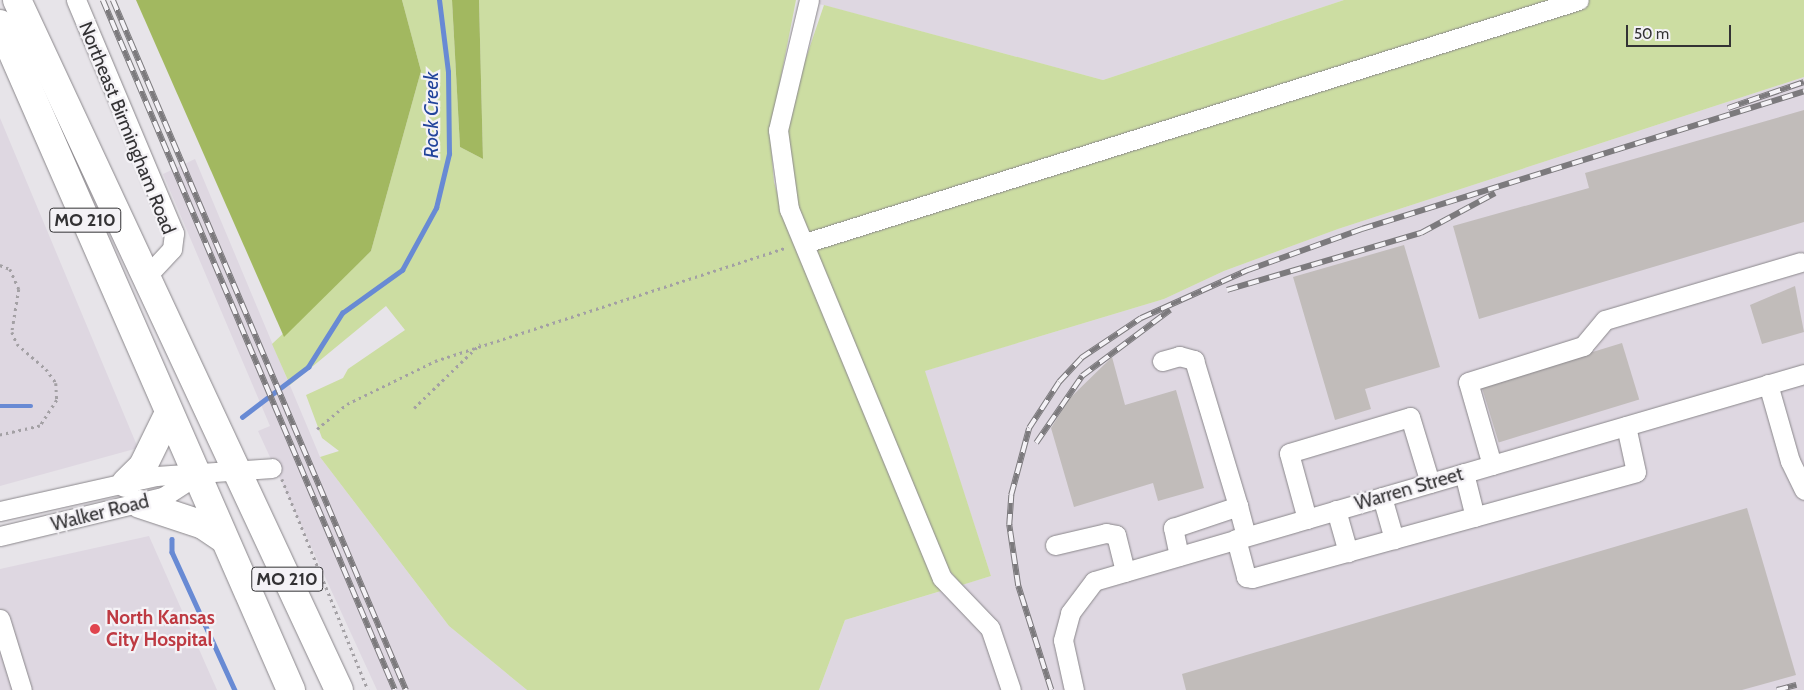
<!DOCTYPE html>
<html>
<head>
<meta charset="utf-8">
<style>
	body { margin:0 }
	#map { position:relative; width:1804px; height:690px; overflow:hidden; background:#e7e4e9; font-family:Cabin,sans-serif }
	div>[style] { position:absolute }
	.built>* { inset:0; background:#ded7e1 }
	.green>* { inset:0; background:#ccdda2 }
	.forest>* { inset:0; background:#a2b860 }
	.stream>* { height:4.5px; margin:-2.25px; padding:0 2.25px; transform-origin:2.25px; border-radius:2.25px; background:#688ad4 }
	.building>* { inset:0; background:#c1bcba; transform-origin:0 0 }
	.path>* { height:2.5px; margin-top:-1.25px; transform-origin:0; background:repeating-linear-gradient(90deg,#a3a0a4 0 2.5px,transparent 0 6.5px) }
	.roads { filter:drop-shadow(0 0 1px #8a878b) drop-shadow(0 0 1px #8a878b) }
	.minor>* { height:19px; margin:-9.5px; padding:0 9.5px; transform-origin:9.5px; border-radius:9.5px; background:#fff }
	.highway>* { height:28px; margin:-14px; padding:0 14px; transform-origin:14px; border-radius:14px; background:#fff }
	.rail>* { height:5.5px; margin-top:-2.75px; transform-origin:0; background:repeating-linear-gradient(90deg,#f4f2f6 0 11px,#7c7a7d 0 22px); box-sizing:border-box; border-block:1px solid #7c7a7d }
	.dots>* { width:14px; height:14px; translate:-50% -50%; box-sizing:border-box; border:2px solid #f4f2f6; border-radius:50% }
	span { translate:-50% -50%; white-space:nowrap; text-align:center; line-height:1.15; -webkit-text-stroke:4.5px #f4f2f6; paint-order:stroke }
	.shield-label span { padding:1px 4px; background:#f4f2f6; border:1px solid; border-radius:4px; -webkit-text-stroke-width:0 }
	.shield-label { font-size:18px; color:#333234; font-weight:700 }
	.street-label { font-size:19px; color:#333234 }
	.health-label { font-size:19px; color:#be3a42; font-weight:700 }
	.left { translate:0 -50%; text-align:left }
	.water-label { font-size:20px; color:#22449b; font-style:italic }
	.scale { position:absolute; left:1626px; top:25px; width:105px; height:22px; box-sizing:border-box; border:2px solid #333234; border-top:0; padding-left:6px; font-size:15px; line-height:18px; white-space:nowrap; color:#333234; -webkit-text-stroke:4px #f4f2f6; paint-order:stroke }
</style>
</head>
<body>
<div id="map">
	<div class="built">
		<div style="clip-path:polygon(804px 0,1344px 0,1103px 80px)"></div>
		<div style="clip-path:polygon(1804px 77px,1804px 690px,819px 690px,845px 620px,991px 576px,924px 371px,1164px 299px,1224px 271px,1338px 229px)"></div>
		<div style="clip-path:polygon(0 118px,138px 448px,0 486px)"></div>
		<div style="clip-path:polygon(195px 159px,320px 457px,449px 626px,527px 690px,377px 690px,258px 431px,270px 426px,163px 174px)"></div>
		<div style="clip-path:polygon(149px 536px,217px 690px,0 690px,0 569px)"></div>
	</div>
	<div class="green">
		<div style="clip-path:polygon(402px 0,452px 0,460px 147px,483px 159px,479px 0,796px 0,770px 133px,774px 182px,788px 230px,941px 591px,845px 620px,819px 690px,527px 690px,449px 626px,320px 457px,339px 451px,322px 438px,306px 395px,343px 378px,348px 369px,405px 330px,386px 306px,290px 385px,272px 344px,371px 251px,421px 71px)"></div>
		<div style="clip-path:polygon(1344px 0,1804px 0,1804px 77px,1338px 229px,1224px 271px,1164px 299px,925px 371px,991px 576px,962px 585px,948px 569px,798px 208px,785px 145px,791px 102px,824px 5px,1103px 80px)"></div>
	</div>
	<div class="forest">
		<div style="clip-path:polygon(136px 0,402px 0,421px 71px,371px 251px,284px 337px)"></div>
		<div style="clip-path:polygon(452px 0,479px 0,483px 159px,460px 147px)"></div>
	</div>
	<div class="stream">
		<div style="left:0;top:406px;width:31px"></div>
		<div style="left:242px;top:417px;width:83px;rotate:-37.1deg"></div>
		<div style="left:308px;top:367px;width:64px;rotate:-57.8deg"></div>
		<div style="left:342px;top:313px;width:74px;rotate:-35.6deg"></div>
		<div style="left:402px;top:270px;width:71px;rotate:-61.3deg"></div>
		<div style="left:436px;top:208px;width:56px;rotate:-76.5deg"></div>
		<div style="left:449px;top:154px;width:82px;rotate:-90.7deg"></div>
		<div style="left:448px;top:72px;width:73px;rotate:-97.1deg"></div>
		<div style="left:172px;top:539px;width:13px;rotate:90deg"></div>
		<div style="left:172px;top:552px;width:152px;rotate:65.5deg"></div>
	</div>
	<div class="building">
		<div style="clip-path:polygon(1804px 110px,1804px 222px,1479px 319px,1453px 226px,1589px 188px,1585px 173px)"></div>
		<div style="clip-path:polygon(1404px 245px,1440px 367px,1365px 389px,1371px 409px,1335px 420px,1293px 277px)"></div>
		<div style="clip-path:polygon(1795px 286px,1804px 332px,1762px 344px,1750px 305px)"></div>
		<div style="left:1622px;top:343px;width:59px;height:147px;rotate:73deg"></div>
		<div style="clip-path:polygon(1112px 357px,1125px 405px,1176px 390px,1204px 488px,1158px 501px,1153px 483px,1074px 507px,1051px 428px,1069px 399px)"></div>
		<div style="clip-path:polygon(1747px 508px,1796px 675px,1742px 690px,1186px 690px,1182px 674px)"></div>
	</div>
	<div class="path">
		<div style="left:0;top:265px;width:11px;rotate:22deg"></div>
		<div style="left:10px;top:269px;width:22px;rotate:66deg"></div>
		<div style="left:19px;top:289px;width:44px;rotate:99.2deg"></div>
		<div style="left:12px;top:332px;width:13px;rotate:67deg"></div>
		<div style="left:17px;top:344px;width:38px;rotate:41deg"></div>
		<div style="left:46px;top:369px;width:17px;rotate:54deg"></div>
		<div style="left:56px;top:383px;width:17px;rotate:87deg"></div>
		<div style="left:57px;top:400px;width:31px;rotate:123deg"></div>
		<div style="left:40px;top:426px;width:41px;rotate:167.3deg"></div>
		<div style="left:414px;top:408px;width:92px;rotate:-44.1deg"></div>
		<div style="left:317px;top:429px;width:39px;rotate:-40deg"></div>
		<div style="left:347px;top:404px;width:98px;rotate:-26deg"></div>
		<div style="left:435px;top:361px;width:370px;rotate:-17.9deg"></div>
		<div style="left:282px;top:479px;width:228px;rotate:67.8deg"></div>
	</div>
	<div class="roads">
		<div class="minor">
			<div style="left:76px;top:0;width:253px;rotate:67.2deg"></div>
			<div style="left:174px;top:233px;width:16px;rotate:97deg"></div>
			<div style="left:172px;top:249px;width:37px;rotate:133deg"></div>
			<div style="left:809px;top:0;width:134px;rotate:103.4deg"></div>
			<div style="left:778px;top:130px;width:80px;rotate:82.1deg"></div>
			<div style="left:789px;top:209px;width:399px;rotate:67.5deg"></div>
			<div style="left:942px;top:578px;width:69px;rotate:46.2deg"></div>
			<div style="left:990px;top:628px;width:65px;rotate:71.3deg"></div>
			<div style="left:805px;top:243px;width:811px;rotate:-17.43deg"></div>
			<div style="left:1162px;top:361px;width:18px;rotate:-16deg"></div>
			<div style="left:1179px;top:356px;width:16px;rotate:15deg"></div>
			<div style="left:1194px;top:360px;width:152px;rotate:73.2deg"></div>
			<div style="left:1768px;top:384px;width:80px;rotate:74.1deg"></div>
			<div style="left:1790px;top:461px;width:32px;rotate:64deg"></div>
			<div style="left:1492px;top:465px;width:86px;rotate:-106.1deg"></div>
			<div style="left:1468px;top:382px;width:121px;rotate:-17.4deg"></div>
			<div style="left:1583px;top:346px;width:34px;rotate:-50deg"></div>
			<div style="left:1605px;top:320px;width:204px;rotate:-16.5deg"></div>
			<div style="left:1464px;top:473px;width:45px;rotate:76deg"></div>
			<div style="left:1382px;top:497px;width:44px;rotate:74.1deg"></div>
			<div style="left:1336px;top:510px;width:44px;rotate:74.1deg"></div>
			<div style="left:0;top:511px;width:160px;rotate:-12.6deg"></div>
			<div style="left:156px;top:476px;width:116px;rotate:-3.9deg"></div>
			<div style="left:1307px;top:519px;width:68px;rotate:-105.3deg"></div>
			<div style="left:1289px;top:453px;width:126px;rotate:-16.6deg"></div>
			<div style="left:1410px;top:417px;width:69px;rotate:73.1deg"></div>
			<div style="left:0;top:536px;width:168px;rotate:-13.5deg"></div>
			<div style="left:163px;top:497px;width:38px;rotate:-33deg"></div>
			<div style="left:1236px;top:539px;width:39px;rotate:75deg"></div>
			<div style="left:1246px;top:577px;width:6px;rotate:9deg"></div>
			<div style="left:1252px;top:578px;width:398px;rotate:-15.4deg"></div>
			<div style="left:1636px;top:472px;width:47px;rotate:-102.3deg"></div>
			<div style="left:1055px;top:545px;width:52px;rotate:-13.2deg"></div>
			<div style="left:1106px;top:533px;width:10px;rotate:11deg"></div>
			<div style="left:1116px;top:535px;width:38px;rotate:76deg"></div>
			<div style="left:1179px;top:556px;width:29px;rotate:-102deg"></div>
			<div style="left:1173px;top:528px;width:69px;rotate:-18.7deg"></div>
			<div style="left:1238px;top:506px;width:31px;rotate:75deg"></div>
			<div style="left:0;top:619px;width:74px;rotate:72.8deg"></div>
			<div style="left:1074px;top:690px;width:51px;rotate:-102.4deg"></div>
			<div style="left:1063px;top:640px;width:28px;rotate:-75deg"></div>
			<div style="left:1070px;top:613px;width:40px;rotate:-53deg"></div>
			<div style="left:1094px;top:581px;width:740px;rotate:-16.25deg"></div>
		</div>
		<div class="highway">
			<div style="left:17px;top:0;width:761px;rotate:64.98deg"></div>
			<div style="left:0;top:24px;width:727px;rotate:66.4deg"></div>
			<div style="left:126px;top:483px;width:24px;rotate:-45deg"></div>
			<div style="left:143px;top:466px;width:59px;rotate:-63.9deg"></div>
			<div style="left:140px;top:504px;width:66px;rotate:18.4deg"></div>
			<div style="left:203px;top:525px;width:25px;rotate:34deg"></div>
		</div>
	</div>
	<div class="rail">
		<div style="left:103px;top:0;width:749px;rotate:67.06deg"></div>
		<div style="left:113px;top:0;width:750px;rotate:66.99deg"></div>
		<div style="left:1728px;top:108px;width:80px;rotate:-18.9deg"></div>
		<div style="left:1227px;top:290px;width:202px;rotate:-16.4deg"></div>
		<div style="left:1421px;top:233px;width:84px;rotate:-28.4deg"></div>
		<div style="left:1036px;top:443px;width:81px;rotate:-55.5deg"></div>
		<div style="left:1082px;top:376px;width:110px;rotate:-36.9deg"></div>
		<div style="left:1051px;top:690px;width:109px;rotate:-107.6deg"></div>
		<div style="left:1018px;top:586px;width:62px;rotate:-98.4deg"></div>
		<div style="left:1009px;top:525px;width:30px;rotate:-86deg"></div>
		<div style="left:1011px;top:495px;width:69px;rotate:-75deg"></div>
		<div style="left:1029px;top:428px;width:55px;rotate:-56.9deg"></div>
		<div style="left:1059px;top:382px;width:33px;rotate:-47deg"></div>
		<div style="left:1081px;top:358px;width:72px;rotate:-33.7deg"></div>
		<div style="left:1141px;top:318px;width:117px;rotate:-24.2deg"></div>
		<div style="left:1248px;top:270px;width:121px;rotate:-19.8deg"></div>
		<div style="left:1362px;top:229px;width:463px;rotate:-17.3deg"></div>
		<div style="left:1777px;top:690px;width:20px;rotate:-15deg"></div>
	</div>
	<div class="dots">
		<div style="left:95px;top:629px;background:#e0444e"></div>
	</div>
	<div class="shield-label">
		<span style="left:85px;top:220px">MO 210</span>
		<span style="left:287px;top:579px">MO 210</span>
	</div>
	<div class="street-label">
		<span style="left:127px;top:128px;rotate:68deg">Northeast Birmingham Road</span>
		<span style="left:1409px;top:489px;rotate:-16deg">Warren Street</span>
		<span style="left:100px;top:513px;rotate:-14deg">Walker Road</span>
	</div>
	<div class="health-label">
		<span class="left" style="left:106px;top:629px">North Kansas<br>City Hospital</span>
	</div>
	<div class="water-label">
		<span style="left:431px;top:115px;rotate:-90deg">Rock Creek</span>
	</div>
	<div class="scale">50 m</div>
</div>
</body>
</html>
